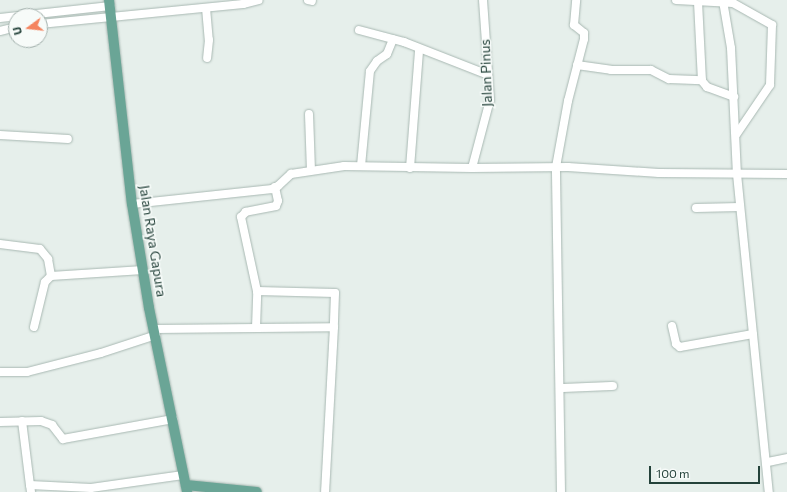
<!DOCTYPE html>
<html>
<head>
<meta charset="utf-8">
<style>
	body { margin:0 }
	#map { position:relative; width:787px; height:492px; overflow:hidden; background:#e6efeb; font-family:Commissioner,sans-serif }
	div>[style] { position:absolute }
	.roads { filter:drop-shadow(0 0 1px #a8b8b2) drop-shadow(0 0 1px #a8b8b2) }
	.minor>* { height:8px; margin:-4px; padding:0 4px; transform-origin:4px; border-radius:4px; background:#fff }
	.major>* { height:10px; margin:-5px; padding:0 5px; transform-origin:5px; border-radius:5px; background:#6aa596 }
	span { translate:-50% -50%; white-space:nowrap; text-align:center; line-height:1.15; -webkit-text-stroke:3px #f7fbf9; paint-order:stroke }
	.street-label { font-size:14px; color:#24423a }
	.north { position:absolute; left:8px; top:8px; width:40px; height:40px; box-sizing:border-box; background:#f7fbf9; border:1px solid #a3b1ad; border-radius:50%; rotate:255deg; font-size:11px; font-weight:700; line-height:16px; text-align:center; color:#24423a }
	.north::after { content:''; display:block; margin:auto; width:14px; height:18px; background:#f4845f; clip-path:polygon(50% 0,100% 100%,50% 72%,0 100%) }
	.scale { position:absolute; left:649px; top:466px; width:111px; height:18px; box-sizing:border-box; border:2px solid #24423a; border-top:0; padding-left:5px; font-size:12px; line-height:14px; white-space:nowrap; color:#24423a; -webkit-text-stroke:3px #f7fbf9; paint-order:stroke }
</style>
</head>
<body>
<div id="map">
	<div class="roads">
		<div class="minor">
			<div style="left:308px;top:0;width:4px;rotate:14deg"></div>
			<div style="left:676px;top:0;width:57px;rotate:3deg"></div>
			<div style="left:733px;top:3px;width:45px;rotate:29.4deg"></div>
			<div style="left:772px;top:25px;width:60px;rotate:91.9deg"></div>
			<div style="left:770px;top:85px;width:60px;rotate:124.2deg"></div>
			<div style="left:723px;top:1px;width:48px;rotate:80.3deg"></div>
			<div style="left:731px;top:48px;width:126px;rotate:87.3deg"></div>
			<div style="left:737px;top:174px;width:320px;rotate:84.3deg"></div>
			<div style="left:698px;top:2px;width:79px;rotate:87.1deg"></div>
			<div style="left:702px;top:81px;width:8px;rotate:50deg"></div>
			<div style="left:707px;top:87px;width:29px;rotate:20deg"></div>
			<div style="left:206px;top:8px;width:32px;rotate:85deg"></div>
			<div style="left:209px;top:40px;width:18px;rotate:96deg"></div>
			<div style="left:0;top:18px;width:111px;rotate:-6.2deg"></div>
			<div style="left:40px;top:24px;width:204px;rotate:-5.6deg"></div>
			<div style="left:243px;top:4px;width:16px;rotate:-14deg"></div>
			<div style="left:359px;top:30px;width:47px;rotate:14.9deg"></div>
			<div style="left:404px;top:42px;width:90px;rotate:21.4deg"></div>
			<div style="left:0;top:31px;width:16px;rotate:-14deg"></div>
			<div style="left:577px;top:65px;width:34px;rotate:8deg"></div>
			<div style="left:611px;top:70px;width:40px"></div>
			<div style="left:651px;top:70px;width:20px;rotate:27deg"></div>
			<div style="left:669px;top:79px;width:33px;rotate:2deg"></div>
			<div style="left:309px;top:114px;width:56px;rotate:88deg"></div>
			<div style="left:0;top:135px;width:68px;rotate:3.4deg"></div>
			<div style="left:361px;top:166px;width:95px;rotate:-84.6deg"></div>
			<div style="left:370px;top:71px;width:12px;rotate:-55deg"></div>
			<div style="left:377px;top:61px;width:12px;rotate:-35deg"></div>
			<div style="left:387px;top:54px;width:16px;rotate:-68deg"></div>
			<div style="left:410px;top:168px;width:118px;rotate:-85.6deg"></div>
			<div style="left:472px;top:168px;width:70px;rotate:-75.2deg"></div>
			<div style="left:490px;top:100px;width:100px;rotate:-94deg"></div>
			<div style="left:275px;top:187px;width:14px;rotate:78deg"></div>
			<div style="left:278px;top:201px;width:5px;rotate:112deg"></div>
			<div style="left:276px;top:206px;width:31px;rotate:169deg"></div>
			<div style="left:246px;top:212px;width:7px;rotate:135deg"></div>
			<div style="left:241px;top:217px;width:76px;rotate:77.8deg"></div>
			<div style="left:257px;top:291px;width:78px;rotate:1.5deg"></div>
			<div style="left:335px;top:293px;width:34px;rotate:92deg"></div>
			<div style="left:132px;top:204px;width:141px;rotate:-6.1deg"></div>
			<div style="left:272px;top:189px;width:7px;rotate:-27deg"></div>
			<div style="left:278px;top:186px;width:18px;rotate:-43deg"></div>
			<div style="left:291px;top:174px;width:54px;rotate:-8.6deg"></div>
			<div style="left:344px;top:166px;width:128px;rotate:0.9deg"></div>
			<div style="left:472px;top:168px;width:96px;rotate:-0.6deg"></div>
			<div style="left:568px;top:167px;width:91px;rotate:3.8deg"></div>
			<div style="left:659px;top:173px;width:128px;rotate:0.4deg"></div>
			<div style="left:696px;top:208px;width:44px;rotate:-1.3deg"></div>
			<div style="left:0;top:244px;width:40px;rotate:7.1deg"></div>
			<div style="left:40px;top:249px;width:13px;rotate:51deg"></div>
			<div style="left:48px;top:259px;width:17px;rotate:80deg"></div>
			<div style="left:672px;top:326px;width:18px;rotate:77deg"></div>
			<div style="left:676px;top:344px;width:5px;rotate:37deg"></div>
			<div style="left:680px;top:347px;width:74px;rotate:-10.1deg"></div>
			<div style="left:34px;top:327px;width:46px;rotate:-76.3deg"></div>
			<div style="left:45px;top:282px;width:8px;rotate:-45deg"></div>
			<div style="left:51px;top:276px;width:92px;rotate:-3.7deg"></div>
			<div style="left:256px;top:328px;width:37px;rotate:-88deg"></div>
			<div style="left:155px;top:329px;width:179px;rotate:-0.6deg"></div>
			<div style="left:334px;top:327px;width:165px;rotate:93.1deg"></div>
			<div style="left:0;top:372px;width:27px"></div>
			<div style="left:27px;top:372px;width:76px;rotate:-14.4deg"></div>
			<div style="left:101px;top:353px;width:58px;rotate:-18.1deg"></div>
			<div style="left:561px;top:388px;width:52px;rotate:-2.2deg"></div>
			<div style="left:22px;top:421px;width:64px;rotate:82.9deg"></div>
			<div style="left:0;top:422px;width:41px;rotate:-1.4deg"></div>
			<div style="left:41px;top:421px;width:12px;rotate:20deg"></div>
			<div style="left:52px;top:425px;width:18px;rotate:52deg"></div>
			<div style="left:63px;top:439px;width:112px;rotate:-10.3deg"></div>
			<div style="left:768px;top:462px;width:19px;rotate:-12deg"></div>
			<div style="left:31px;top:492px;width:7px;rotate:-98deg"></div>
			<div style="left:30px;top:485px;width:61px;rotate:2.8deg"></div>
			<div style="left:91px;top:488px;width:93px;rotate:-8deg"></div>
			<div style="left:561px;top:492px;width:325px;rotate:-90.9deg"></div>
			<div style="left:556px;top:167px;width:67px;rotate:-79.7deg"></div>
			<div style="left:568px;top:101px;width:64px;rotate:-75.5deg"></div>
			<div style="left:584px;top:39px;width:6px;rotate:-90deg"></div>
			<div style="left:584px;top:33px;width:13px;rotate:-141deg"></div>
			<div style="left:574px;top:25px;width:25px;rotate:-85deg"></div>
		</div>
		<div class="major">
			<div style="left:109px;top:0;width:205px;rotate:83.6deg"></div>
			<div style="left:132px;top:204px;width:105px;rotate:80.7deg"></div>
			<div style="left:149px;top:308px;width:188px;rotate:78.3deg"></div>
			<div style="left:186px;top:485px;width:71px;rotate:5.6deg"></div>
		</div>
	</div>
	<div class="street-label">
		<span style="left:486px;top:73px;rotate:-92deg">Jalan Pinus</span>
		<span style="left:153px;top:241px;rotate:81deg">Jalan Raya Gapura</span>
	</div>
	<div class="north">U</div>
	<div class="scale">100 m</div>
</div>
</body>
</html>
